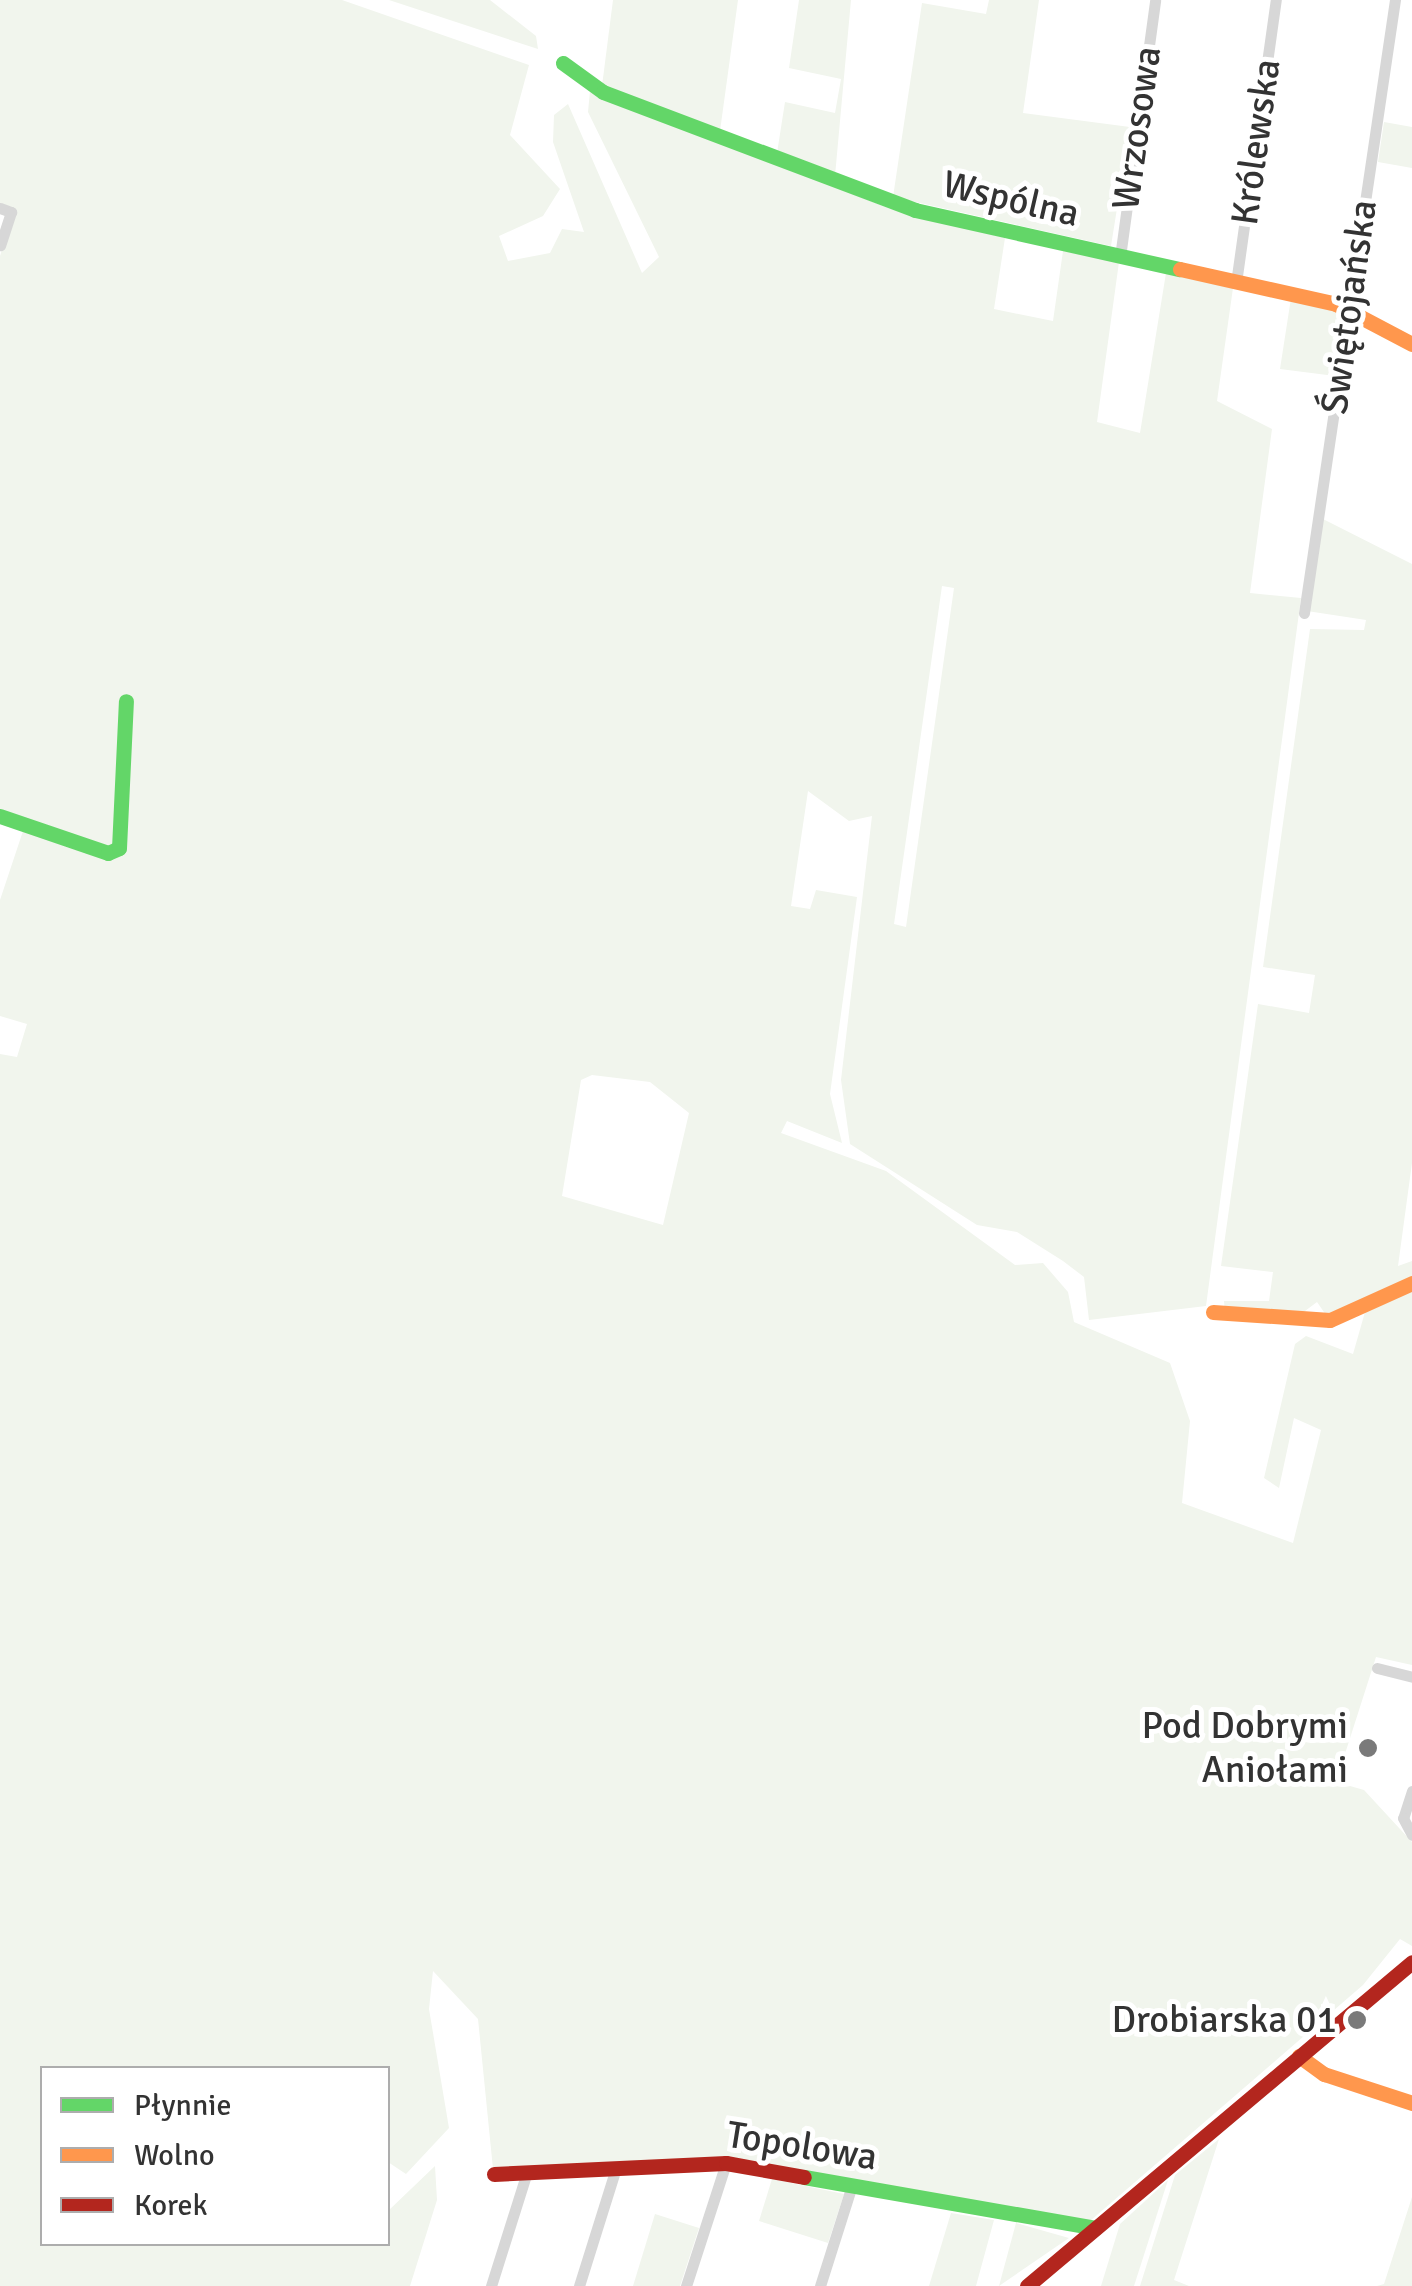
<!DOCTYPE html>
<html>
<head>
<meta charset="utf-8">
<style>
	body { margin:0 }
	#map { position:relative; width:1412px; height:2286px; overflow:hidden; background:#fff; font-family:Signika,sans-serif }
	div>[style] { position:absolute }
	.green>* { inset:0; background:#f1f5ed }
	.street>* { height:11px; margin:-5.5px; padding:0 5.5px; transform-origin:5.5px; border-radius:5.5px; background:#d7d7d7 }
	.fast>* { height:15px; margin:-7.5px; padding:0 7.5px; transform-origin:7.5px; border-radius:7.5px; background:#63d668 }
	.slow>* { height:15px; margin:-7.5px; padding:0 7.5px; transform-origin:7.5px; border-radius:7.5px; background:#ff974d }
	.jam>* { height:15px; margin:-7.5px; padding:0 7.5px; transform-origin:7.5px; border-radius:7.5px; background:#b3261e }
	.dots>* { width:28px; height:28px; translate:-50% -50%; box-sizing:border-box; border:5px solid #fff; border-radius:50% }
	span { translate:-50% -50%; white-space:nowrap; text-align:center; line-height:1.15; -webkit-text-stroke:10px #fff; paint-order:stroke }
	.street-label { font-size:38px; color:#333 }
	.poi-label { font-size:38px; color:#333 }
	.right { translate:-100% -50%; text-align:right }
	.legend { position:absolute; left:40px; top:2066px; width:350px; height:180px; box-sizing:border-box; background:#fff; border:2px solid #adadad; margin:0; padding:12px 18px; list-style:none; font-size:30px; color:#333 }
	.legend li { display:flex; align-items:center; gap:20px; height:50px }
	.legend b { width:50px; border:2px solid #adadad }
</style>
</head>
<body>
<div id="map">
	<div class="green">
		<div style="clip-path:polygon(evenodd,0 0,342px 0,529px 65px,510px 135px,560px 189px,543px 216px,499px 236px,508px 261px,550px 253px,562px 229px,584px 232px,553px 142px,554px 115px,568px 104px,642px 273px,659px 257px,588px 112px,590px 91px,888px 208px,1005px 238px,994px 309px,1053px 321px,1063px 251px,1119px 262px,1097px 422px,1140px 433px,1166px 273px,1233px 288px,1217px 401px,1272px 429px,1250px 593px,1301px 598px,1206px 1306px,1089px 1320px,1084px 1277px,1063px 1261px,1017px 1232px,977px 1225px,850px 1144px,841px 1080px,872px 816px,849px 821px,808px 791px,791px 906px,810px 909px,816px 890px,857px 897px,830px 1094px,842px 1143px,787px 1121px,781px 1133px,886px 1171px,1015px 1265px,1043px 1263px,1068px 1292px,1074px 1322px,1170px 1363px,1190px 1421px,1182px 1503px,1293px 1543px,1321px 1430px,1294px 1418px,1279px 1488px,1264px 1478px,1295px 1344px,1306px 1336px,1353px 1354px,1365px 1312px,1412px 1289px,1412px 1665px,1376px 1657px,1336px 1782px,1364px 1790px,1412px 1842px,1412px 1946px,1400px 1939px,1363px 1985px,1090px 2221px,731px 2159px,493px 2169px,478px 2019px,433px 1971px,429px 2009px,449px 2128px,406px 2174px,388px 2162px,388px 2068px,42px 2068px,42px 2244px,388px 2244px,388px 2211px,435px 2166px,437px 2200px,410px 2286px,0 2286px,0 1054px,17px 1057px,27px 1024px,0 1016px,0 900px,27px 819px,0 810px,0 256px,14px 212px,0 206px,0 0,942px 586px,954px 588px,906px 927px,894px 924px,942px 586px,0 0,592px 1075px,650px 1082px,689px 1113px,663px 1225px,562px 1196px,581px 1080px,592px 1075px)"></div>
		<div style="clip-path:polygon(389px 0,490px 0,536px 36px,538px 49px)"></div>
		<div style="clip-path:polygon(613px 0,738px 0,720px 131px,602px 86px)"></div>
		<div style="clip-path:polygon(799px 0,851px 0,835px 176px,777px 153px,785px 102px,835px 113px,841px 79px,789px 68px)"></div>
		<div style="clip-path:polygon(989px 0,1039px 0,1023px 113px,1130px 127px,1111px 246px,893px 197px,922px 3px,986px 14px)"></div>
		<div style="clip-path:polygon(1384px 122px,1412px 127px,1412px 168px,1378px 162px)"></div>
		<div style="clip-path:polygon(1291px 298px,1334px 308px,1343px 320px,1335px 376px,1280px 369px)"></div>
		<div style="clip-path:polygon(1321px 518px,1412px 564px,1412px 1163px,1398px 1266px,1412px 1261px,1412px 1278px,1326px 1315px,1317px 1302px,1297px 1317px,1225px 1312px,1224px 1301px,1269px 1301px,1273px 1272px,1221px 1266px,1258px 1004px,1309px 1013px,1315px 975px,1263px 967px,1310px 629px,1364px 630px,1366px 620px,1307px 611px)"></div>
		<div style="clip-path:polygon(1219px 2139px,1174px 2280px,1189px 2286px,1140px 2286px,1175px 2175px)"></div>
		<div style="clip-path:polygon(772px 2179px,844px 2194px,828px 2243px,759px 2221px)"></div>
		<div style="clip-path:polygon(1168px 2180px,1134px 2286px,1101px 2286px,1120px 2224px)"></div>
		<div style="clip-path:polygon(1412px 2197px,1412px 2286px,1377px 2286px,1384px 2284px)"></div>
		<div style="clip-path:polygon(951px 2213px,994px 2220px,976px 2286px,929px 2286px)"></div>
		<div style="clip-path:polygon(655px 2214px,699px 2228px,680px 2286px,633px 2286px)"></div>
		<div style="clip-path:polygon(1016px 2223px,1069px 2238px,999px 2286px)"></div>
	</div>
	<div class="street">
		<div style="left:0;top:208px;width:12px;rotate:20deg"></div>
		<div style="left:11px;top:212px;width:35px;rotate:108deg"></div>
		<div style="left:1120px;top:257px;width:259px;rotate:-82.2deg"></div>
		<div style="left:1236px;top:283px;width:286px;rotate:-82deg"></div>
		<div style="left:1304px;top:613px;width:620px;rotate:-81.56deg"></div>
		<div style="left:1377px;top:1668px;width:36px;rotate:14deg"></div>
		<div style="left:1412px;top:1791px;width:28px;rotate:108deg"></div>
		<div style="left:1403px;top:1818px;width:19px;rotate:62deg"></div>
		<div style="left:491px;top:2286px;width:120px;rotate:-72.5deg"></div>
		<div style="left:579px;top:2286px;width:124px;rotate:-72.6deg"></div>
		<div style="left:686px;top:2286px;width:129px;rotate:-72deg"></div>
		<div style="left:820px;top:2286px;width:106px;rotate:-72.4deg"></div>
	</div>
	<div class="fast">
		<div style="left:563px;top:63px;width:49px;rotate:35.9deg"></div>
		<div style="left:603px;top:92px;width:334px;rotate:20.7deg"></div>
		<div style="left:915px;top:210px;width:271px;rotate:12.6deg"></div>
		<div style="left:0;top:816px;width:114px;rotate:18.9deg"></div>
		<div style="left:108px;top:853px;width:12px;rotate:-24deg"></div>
		<div style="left:119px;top:848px;width:147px;rotate:-87.3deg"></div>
		<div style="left:804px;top:2177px;width:296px;rotate:9.9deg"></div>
	</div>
	<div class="slow">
		<div style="left:1180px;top:269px;width:160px;rotate:12.6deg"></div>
		<div style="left:1336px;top:304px;width:86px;rotate:27.8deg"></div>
		<div style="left:1213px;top:1312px;width:117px;rotate:3.9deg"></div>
		<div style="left:1330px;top:1320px;width:90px;rotate:-24.3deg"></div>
		<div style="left:1299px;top:2056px;width:31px;rotate:36deg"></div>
		<div style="left:1324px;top:2074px;width:93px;rotate:18.2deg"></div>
	</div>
	<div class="jam">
		<div style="left:494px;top:2174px;width:232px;rotate:-2.7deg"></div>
		<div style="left:726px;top:2163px;width:79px;rotate:10.2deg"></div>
		<div style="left:1027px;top:2286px;width:503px;rotate:-40.08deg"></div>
	</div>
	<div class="dots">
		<div style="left:1368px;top:1748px;background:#7a7a7a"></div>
		<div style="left:1357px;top:2020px;background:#7a7a7a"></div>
	</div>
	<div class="street-label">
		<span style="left:1137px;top:128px;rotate:-82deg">Wrzosowa</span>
		<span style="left:1256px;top:142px;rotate:-82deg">Królewska</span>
		<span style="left:1011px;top:199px;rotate:13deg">Wspólna</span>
		<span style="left:1349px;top:307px;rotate:-82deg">Świętojańska</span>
		<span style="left:802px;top:2146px;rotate:9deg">Topolowa</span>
	</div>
	<div class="poi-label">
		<span class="right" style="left:1348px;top:1748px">Pod Dobrymi<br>Aniołami</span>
		<span class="right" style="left:1337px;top:2020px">Drobiarska 01</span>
	</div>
	<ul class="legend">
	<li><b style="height:12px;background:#63d668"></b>Płynnie</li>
	<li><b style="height:12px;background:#ff974d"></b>Wolno</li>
	<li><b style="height:12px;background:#b3261e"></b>Korek</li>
	</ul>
</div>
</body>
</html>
